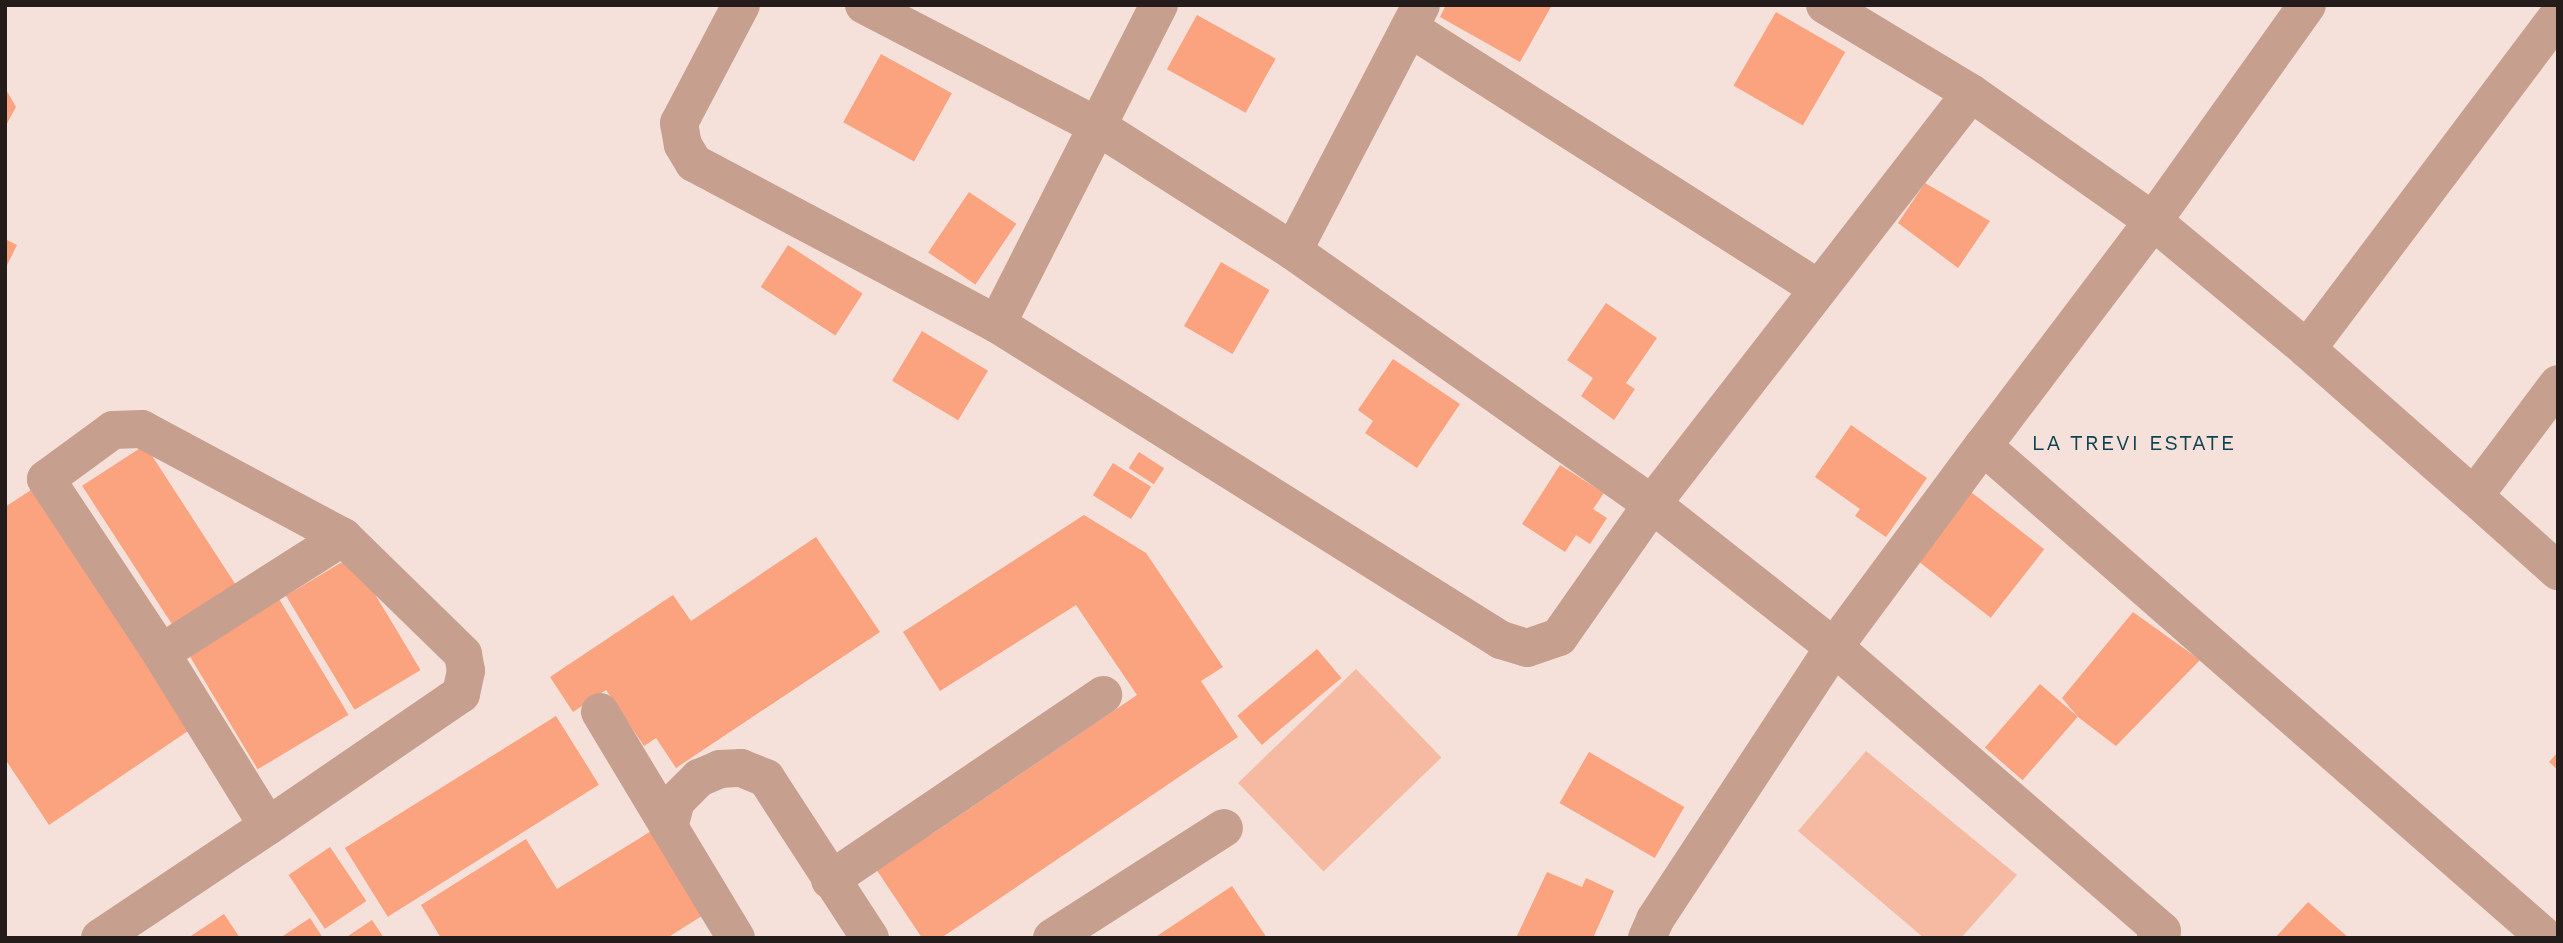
<!DOCTYPE html>
<html>
<head>
<meta charset="utf-8">
<style>
	body { margin:0 }
	#map { position:relative; width:2563px; height:943px; overflow:hidden; background:#f5e1da; font-family:"Work Sans",sans-serif }
	div>[style] { position:absolute }
	.green>* { inset:0; background:#f6baa2; transform-origin:0 0 }
	.building>* { inset:0; background:#fba27e; transform-origin:0 0 }
	.minor>* { height:38px; margin:-19px; padding:0 19px; transform-origin:19px; border-radius:19px; background:#c69f8f }
	span { translate:-50% -50%; white-space:nowrap; text-align:center; line-height:1.15; -webkit-text-stroke:6px #f5e1da; paint-order:stroke }
	.neighbourhood-label { font-size:21px; color:#0e4354; letter-spacing:2px }
	.frame { position:absolute; inset:0; border:7px solid #231c1a; pointer-events:none }
</style>
</head>
<body>
<div id="map">
	<div class="green">
		<div style="left:1356px;top:669px;width:123px;height:164px;rotate:46deg"></div>
		<div style="clip-path:polygon(1866px 751px,2017px 875px,1961px 938px,1924px 938px,1798px 831px)"></div>
	</div>
	<div class="building">
		<div style="clip-path:polygon(1446px 5px,1552px 5px,1520px 62px,1440px 17px)"></div>
		<div style="left:1776px;top:12px;width:80px;height:85px;rotate:30deg"></div>
		<div style="left:1197px;top:15px;width:90px;height:62px;rotate:29deg"></div>
		<div style="left:881px;top:54px;width:81px;height:78px;rotate:29deg"></div>
		<div style="clip-path:polygon(5px 88px,16px 107px,5px 127px)"></div>
		<div style="clip-path:polygon(1925px 183px,1990px 221px,1958px 268px,1898px 223px)"></div>
		<div style="left:969px;top:192px;width:57px;height:73px;rotate:34deg"></div>
		<div style="clip-path:polygon(5px 239px,17px 245px,5px 269px)"></div>
		<div style="left:788px;top:245px;width:89px;height:50px;rotate:33deg"></div>
		<div style="left:1221px;top:262px;width:56px;height:74px;rotate:30deg"></div>
		<div style="clip-path:polygon(1606px 303px,1657px 338px,1626px 383px,1635px 389px,1614px 420px,1581px 396px,1593px 378px,1567px 360px)"></div>
		<div style="left:922px;top:331px;width:77px;height:58px;rotate:31deg"></div>
		<div style="clip-path:polygon(1393px 359px,1460px 404px,1417px 468px,1365px 433px,1373px 421px,1358px 410px)"></div>
		<div style="clip-path:polygon(1851px 425px,1927px 478px,1886px 537px,1855px 516px,1860px 509px,1815px 477px)"></div>
		<div style="left:145px;top:445px;width:169px;height:75px;rotate:57deg"></div>
		<div style="left:1139px;top:452px;width:30px;height:19px;rotate:33deg"></div>
		<div style="left:1113px;top:463px;width:45px;height:38px;rotate:32deg"></div>
		<div style="clip-path:polygon(1560px 465px,1604px 493px,1593px 509px,1607px 518px,1590px 544px,1576px 535px,1565px 552px,1522px 524px)"></div>
		<div style="clip-path:polygon(31px 490px,191px 729px,49px 825px,5px 759px,5px 507px)"></div>
		<div style="left:1971px;top:492px;width:93px;height:87px;rotate:38deg"></div>
		<div style="clip-path:polygon(1084px 515px,1146px 553px,1223px 667px,1201px 681px,1238px 737px,941px 938px,922px 938px,872px 863px,932px 834px,1137px 695px,1076px 605px,940px 691px,903px 632px)"></div>
		<div style="clip-path:polygon(816px 537px,880px 632px,676px 768px,656px 738px,644px 746px,606px 690px,573px 712px,550px 677px,673px 595px,691px 621px)"></div>
		<div style="left:352px;top:556px;width:133px;height:77px;rotate:59deg"></div>
		<div style="left:279px;top:599px;width:135px;height:106px;rotate:59deg"></div>
		<div style="clip-path:polygon(2133px 612px,2200px 660px,2116px 746px,2078px 717px,2062px 698px)"></div>
		<div style="left:1317px;top:649px;width:38px;height:104px;rotate:50deg"></div>
		<div style="left:2040px;top:684px;width:50px;height:84px;rotate:41deg"></div>
		<div style="left:556px;top:716px;width:81px;height:249px;rotate:58deg"></div>
		<div style="left:1589px;top:752px;width:110px;height:59px;rotate:30deg"></div>
		<div style="clip-path:polygon(2558px 752px,2558px 770px,2549px 762px)"></div>
		<div style="clip-path:polygon(653px 830px,705px 914px,667px 938px,441px 938px,421px 905px,526px 839px,557px 889px)"></div>
		<div style="left:330px;top:847px;width:65px;height:50px;rotate:56deg"></div>
		<div style="clip-path:polygon(1547px 872px,1582px 887px,1586px 878px,1614px 891px,1593px 938px,1516px 938px)"></div>
		<div style="clip-path:polygon(1232px 886px,1267px 938px,1154px 938px)"></div>
		<div style="clip-path:polygon(2308px 902px,2349px 938px,2275px 938px)"></div>
		<div style="clip-path:polygon(224px 914px,240px 938px,188px 938px)"></div>
		<div style="clip-path:polygon(310px 918px,323px 938px,280px 938px)"></div>
		<div style="clip-path:polygon(372px 920px,384px 938px,345px 938px)"></div>
	</div>
	<div class="minor">
		<div style="left:741px;top:5px;width:133px;rotate:117.7deg"></div>
		<div style="left:679px;top:123px;width:22px;rotate:80deg"></div>
		<div style="left:683px;top:145px;width:21px;rotate:59deg"></div>
		<div style="left:694px;top:163px;width:343px;rotate:28deg"></div>
		<div style="left:997px;top:324px;width:595px;rotate:32.09deg"></div>
		<div style="left:1501px;top:640px;width:27px;rotate:17deg"></div>
		<div style="left:1527px;top:648px;width:34px;rotate:-19deg"></div>
		<div style="left:1559px;top:637px;width:162px;rotate:-55deg"></div>
		<div style="left:1652px;top:504px;width:520px;rotate:-52.18deg"></div>
		<div style="left:864px;top:5px;width:263px;rotate:27.4deg"></div>
		<div style="left:1097px;top:126px;width:232px;rotate:32.5deg"></div>
		<div style="left:1293px;top:251px;width:439px;rotate:35.2deg"></div>
		<div style="left:1652px;top:504px;width:231px;rotate:38.2deg"></div>
		<div style="left:1834px;top:647px;width:326px;rotate:123.3deg"></div>
		<div style="left:1655px;top:920px;width:20px;rotate:114deg"></div>
		<div style="left:1825px;top:5px;width:170px;rotate:31.1deg"></div>
		<div style="left:1971px;top:93px;width:223px;rotate:35.1deg"></div>
		<div style="left:2153px;top:221px;width:200px;rotate:39.7deg"></div>
		<div style="left:2307px;top:349px;width:222px;rotate:41.4deg"></div>
		<div style="left:2474px;top:496px;width:140px;rotate:-53.1deg"></div>
		<div style="left:1411px;top:29px;width:482px;rotate:32.5deg"></div>
		<div style="left:1293px;top:251px;width:277px;rotate:-62.5deg"></div>
		<div style="left:997px;top:324px;width:358px;rotate:-63.1deg"></div>
		<div style="left:2307px;top:349px;width:417px;rotate:-53deg"></div>
		<div style="left:1983px;top:446px;width:282px;rotate:-52.9deg"></div>
		<div style="left:2153px;top:221px;width:265px;rotate:-54.5deg"></div>
		<div style="left:2474px;top:496px;width:113px;rotate:41.8deg"></div>
		<div style="left:161px;top:653px;width:216px;rotate:-32.5deg"></div>
		<div style="left:600px;top:712px;width:134px;rotate:59deg"></div>
		<div style="left:830px;top:880px;width:330px;rotate:-34.1deg"></div>
		<div style="left:100px;top:938px;width:202px;rotate:-33.7deg"></div>
		<div style="left:268px;top:826px;width:234px;rotate:-34.4deg"></div>
		<div style="left:461px;top:694px;width:24px;rotate:-78deg"></div>
		<div style="left:466px;top:671px;width:17px;rotate:-100deg"></div>
		<div style="left:463px;top:654px;width:168px;rotate:-135.7deg"></div>
		<div style="left:343px;top:537px;width:228px;rotate:-151.8deg"></div>
		<div style="left:142px;top:429px;width:29px;rotate:178deg"></div>
		<div style="left:113px;top:430px;width:83px;rotate:143.8deg"></div>
		<div style="left:46px;top:479px;width:209px;rotate:56.5deg"></div>
		<div style="left:161px;top:653px;width:203px;rotate:58.3deg"></div>
		<div style="left:736px;top:938px;width:130px;rotate:-121.1deg"></div>
		<div style="left:669px;top:827px;width:27px;rotate:-75deg"></div>
		<div style="left:676px;top:801px;width:33px;rotate:-45deg"></div>
		<div style="left:699px;top:778px;width:23px;rotate:-23deg"></div>
		<div style="left:720px;top:769px;width:21px;rotate:-3deg"></div>
		<div style="left:741px;top:768px;width:27px;rotate:22deg"></div>
		<div style="left:766px;top:778px;width:191px;rotate:57deg"></div>
		<div style="left:1052px;top:938px;width:204px;rotate:-32.6deg"></div>
		<div style="left:2156px;top:938px;width:9px;rotate:-49deg"></div>
		<div style="left:2162px;top:931px;width:434px;rotate:-139.1deg"></div>
		<div style="left:1834px;top:647px;width:250px;rotate:-53.5deg"></div>
		<div style="left:1983px;top:446px;width:748px;rotate:41.15deg"></div>
	</div>
	<div class="neighbourhood-label">
		<span style="left:2134px;top:443px">LA TREVI ESTATE</span>
	</div>
	<div class="frame"></div>
</div>
</body>
</html>
